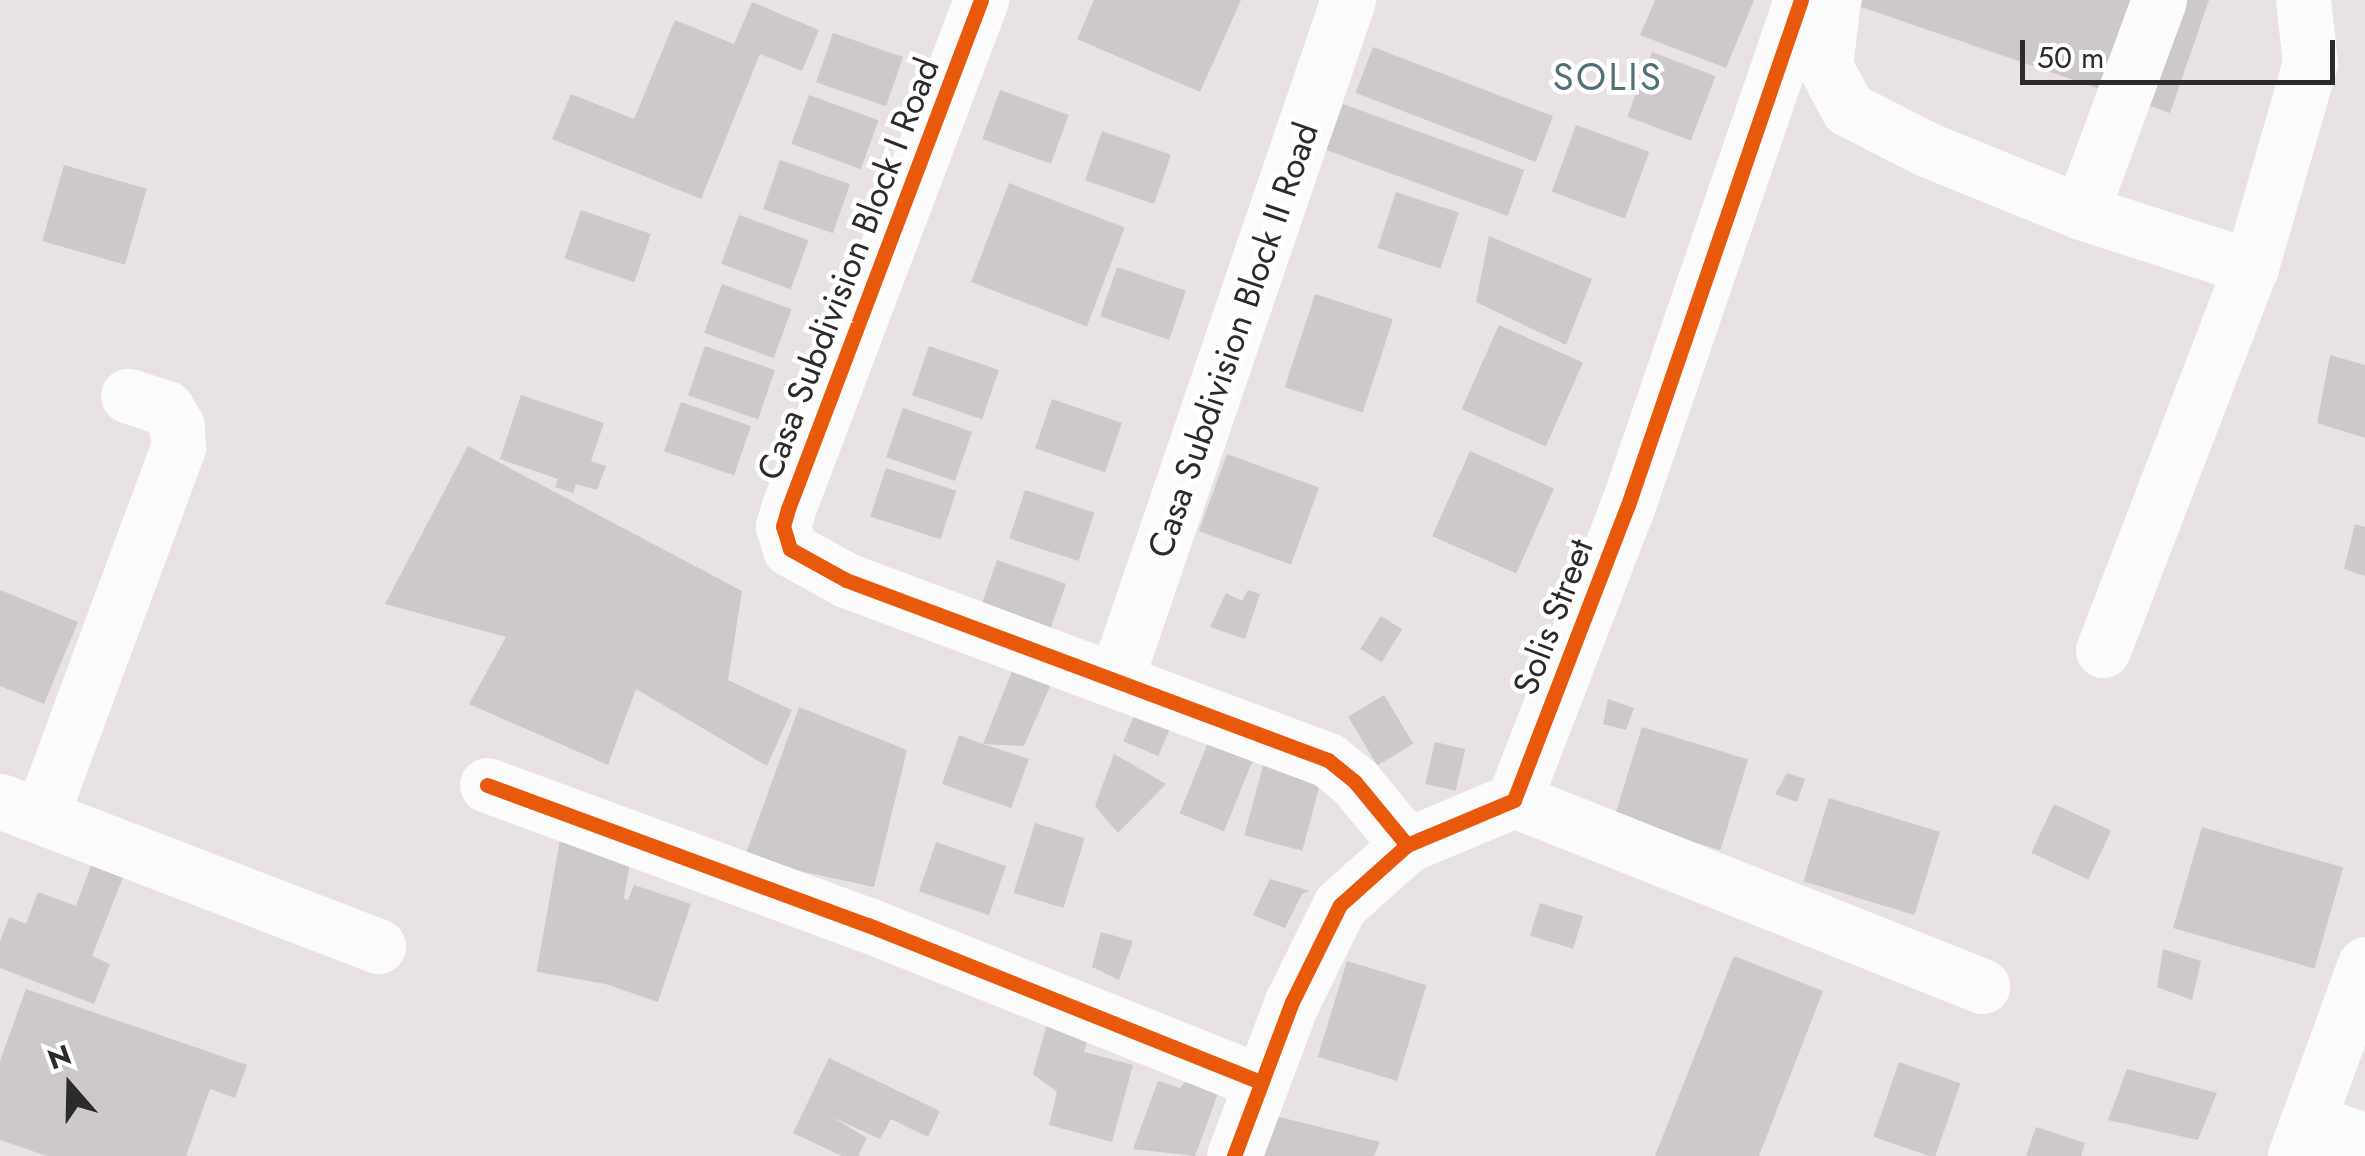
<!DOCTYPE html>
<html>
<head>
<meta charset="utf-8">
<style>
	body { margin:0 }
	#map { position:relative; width:2365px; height:1156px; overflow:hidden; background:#e8e2e2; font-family:Jost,sans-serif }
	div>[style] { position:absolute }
	.building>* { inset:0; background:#cdc8c9; transform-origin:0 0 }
	.minor>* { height:55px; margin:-27.5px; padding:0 27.5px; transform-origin:27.5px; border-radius:27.5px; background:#fcfbfb }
	.cycleway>* { height:15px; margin:-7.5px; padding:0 7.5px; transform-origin:7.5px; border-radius:7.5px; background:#e8590c }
	span { translate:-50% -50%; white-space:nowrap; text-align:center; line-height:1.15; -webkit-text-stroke:9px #fff; paint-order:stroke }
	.street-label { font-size:35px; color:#2b2b2b }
	.neighbourhood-label { font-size:38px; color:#517177; letter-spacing:2.5px }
	.north { position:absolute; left:20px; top:1036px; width:100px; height:100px; -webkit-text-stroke:8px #fff; paint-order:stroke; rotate:340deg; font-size:28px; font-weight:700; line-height:40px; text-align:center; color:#2b2b2b }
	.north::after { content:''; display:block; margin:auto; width:35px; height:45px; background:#2b2b2b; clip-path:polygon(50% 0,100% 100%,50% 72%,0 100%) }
	.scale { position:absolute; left:2020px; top:40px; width:315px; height:45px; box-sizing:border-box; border:5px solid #2b2b2b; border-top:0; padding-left:12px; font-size:30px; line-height:35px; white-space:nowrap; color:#2b2b2b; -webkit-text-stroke:8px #fff; paint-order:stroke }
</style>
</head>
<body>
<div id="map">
	<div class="building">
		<div style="clip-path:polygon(1094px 0,1241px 0,1200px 92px,1077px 39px)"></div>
		<div style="clip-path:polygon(1655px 0,1754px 0,1726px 68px,1640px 35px)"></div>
		<div style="clip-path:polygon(1863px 0,2209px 0,2170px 113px,1861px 7px)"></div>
		<div style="clip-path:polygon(752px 2px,819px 30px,802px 71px,760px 54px,701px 199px,552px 139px,571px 94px,634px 119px,675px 20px,734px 44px)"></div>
		<div style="left:833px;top:33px;width:74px;height:52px;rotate:19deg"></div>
		<div style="left:1373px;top:47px;width:193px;height:49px;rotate:21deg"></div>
		<div style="left:1652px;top:52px;width:68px;height:69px;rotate:21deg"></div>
		<div style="left:1000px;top:90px;width:73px;height:52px;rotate:20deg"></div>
		<div style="left:809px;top:95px;width:74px;height:52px;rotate:20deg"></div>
		<div style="left:1343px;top:104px;width:193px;height:49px;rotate:20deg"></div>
		<div style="left:1576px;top:125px;width:78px;height:71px;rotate:20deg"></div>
		<div style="left:1102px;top:131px;width:73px;height:52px;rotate:19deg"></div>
		<div style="left:780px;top:160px;width:74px;height:52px;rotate:19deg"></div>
		<div style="left:64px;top:165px;width:86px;height:79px;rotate:16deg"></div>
		<div style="left:1009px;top:183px;width:124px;height:106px;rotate:21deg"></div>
		<div style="left:1396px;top:192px;width:66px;height:59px;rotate:18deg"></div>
		<div style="left:581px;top:210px;width:74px;height:51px;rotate:19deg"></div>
		<div style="left:739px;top:215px;width:74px;height:52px;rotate:20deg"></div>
		<div style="clip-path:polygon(1489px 236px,1592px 279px,1566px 345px,1476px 302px)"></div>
		<div style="left:1117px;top:267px;width:73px;height:52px;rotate:19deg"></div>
		<div style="left:722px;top:284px;width:74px;height:52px;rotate:20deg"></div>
		<div style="left:1315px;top:294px;width:82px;height:98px;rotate:18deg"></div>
		<div style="left:1499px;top:325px;width:92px;height:92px;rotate:24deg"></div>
		<div style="left:705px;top:346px;width:74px;height:52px;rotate:19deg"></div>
		<div style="left:929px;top:346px;width:74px;height:52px;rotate:19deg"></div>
		<div style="clip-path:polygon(2330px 355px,2365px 365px,2365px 438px,2317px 423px)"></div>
		<div style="clip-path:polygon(521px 395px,604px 423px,591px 461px,606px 466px,597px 490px,576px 484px,573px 493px,555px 487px,558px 479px,500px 459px)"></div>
		<div style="left:1052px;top:399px;width:74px;height:52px;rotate:19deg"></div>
		<div style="left:681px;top:402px;width:74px;height:52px;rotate:19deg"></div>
		<div style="left:903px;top:408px;width:73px;height:52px;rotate:19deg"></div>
		<div style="clip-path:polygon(468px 446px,742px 591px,728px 680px,792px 710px,767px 766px,636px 689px,608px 765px,469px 704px,506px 637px,385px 604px)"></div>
		<div style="left:1470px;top:451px;width:92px;height:93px;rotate:24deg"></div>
		<div style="left:1227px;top:454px;width:98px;height:82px;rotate:20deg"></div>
		<div style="left:886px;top:468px;width:74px;height:51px;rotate:18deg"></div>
		<div style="left:1025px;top:490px;width:73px;height:51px;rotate:18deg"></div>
		<div style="clip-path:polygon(2355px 524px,2365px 527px,2365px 576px,2344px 569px)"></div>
		<div style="left:997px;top:560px;width:73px;height:52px;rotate:19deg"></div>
		<div style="clip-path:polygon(0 590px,78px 622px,44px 704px,0 686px)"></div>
		<div style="clip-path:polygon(1248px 590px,1260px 594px,1245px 639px,1210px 627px,1226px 593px,1242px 601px)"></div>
		<div style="left:1381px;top:616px;width:25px;height:39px;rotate:32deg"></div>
		<div style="clip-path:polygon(1016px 661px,1059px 666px,1024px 746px,983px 744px,1029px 759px,1011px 808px,942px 784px,959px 735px,983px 744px)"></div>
		<div style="left:1384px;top:695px;width:57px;height:42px;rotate:59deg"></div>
		<div style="clip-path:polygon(1608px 699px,1634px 708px,1626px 730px,1603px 724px)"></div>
		<div style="clip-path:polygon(799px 707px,907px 750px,874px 887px,744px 859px)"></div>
		<div style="left:1137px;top:709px;width:38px;height:35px;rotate:23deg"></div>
		<div style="left:1642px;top:727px;width:111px;height:95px;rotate:17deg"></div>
		<div style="left:1214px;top:728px;width:48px;height:92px;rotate:22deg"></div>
		<div style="left:1435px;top:742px;width:31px;height:43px;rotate:13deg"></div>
		<div style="clip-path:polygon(1114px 754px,1166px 784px,1118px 833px,1095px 806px)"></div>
		<div style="left:1265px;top:758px;width:60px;height:80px;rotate:15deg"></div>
		<div style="clip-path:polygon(1787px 773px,1805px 779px,1797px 802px,1775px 794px)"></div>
		<div style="left:1829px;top:798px;width:116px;height:87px;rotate:17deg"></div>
		<div style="left:2054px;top:804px;width:63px;height:54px;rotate:25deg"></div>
		<div style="left:1035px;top:823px;width:52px;height:73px;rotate:17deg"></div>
		<div style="left:2202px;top:827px;width:147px;height:105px;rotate:16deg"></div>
		<div style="left:561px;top:834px;width:73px;height:140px;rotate:10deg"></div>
		<div style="left:936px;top:842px;width:74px;height:52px;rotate:19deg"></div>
		<div style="clip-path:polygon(95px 855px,127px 867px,92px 956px,110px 964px,94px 1004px,0 968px,0 942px,9px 917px,26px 924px,38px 892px,76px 906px)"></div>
		<div style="clip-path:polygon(1270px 879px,1310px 891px,1302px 894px,1285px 928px,1253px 915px)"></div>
		<div style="clip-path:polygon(634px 885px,691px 904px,658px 1002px,591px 979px,619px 897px,628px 900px)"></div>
		<div style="left:1540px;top:903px;width:45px;height:34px;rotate:17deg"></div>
		<div style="clip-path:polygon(1101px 932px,1133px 941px,1119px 980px,1092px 967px)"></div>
		<div style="clip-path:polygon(2163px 949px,2201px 961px,2192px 1000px,2157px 987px)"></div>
		<div style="clip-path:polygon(1734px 956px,1823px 991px,1759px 1156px,1655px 1156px)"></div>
		<div style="left:1347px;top:961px;width:83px;height:100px;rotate:17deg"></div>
		<div style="clip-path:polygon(26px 989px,247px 1065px,235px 1098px,210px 1089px,186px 1156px,47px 1156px,0 1140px,0 1061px)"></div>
		<div style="clip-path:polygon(1050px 1013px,1092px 1024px,1084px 1052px,1133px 1065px,1112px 1142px,1049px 1125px,1057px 1092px,1033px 1074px)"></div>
		<div style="clip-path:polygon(829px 1058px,940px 1111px,928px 1137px,891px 1119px,880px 1139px,832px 1117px,867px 1138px,858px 1156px,842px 1156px,793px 1133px)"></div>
		<div style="left:1899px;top:1062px;width:65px;height:79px;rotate:19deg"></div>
		<div style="clip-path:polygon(2127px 1069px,2217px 1093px,2198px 1140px,2108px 1120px)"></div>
		<div style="clip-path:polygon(1188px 1078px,1220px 1088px,1195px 1156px,1133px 1149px,1158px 1081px,1180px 1088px)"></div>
		<div style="clip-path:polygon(1267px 1114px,1380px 1142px,1374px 1156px,1258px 1156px)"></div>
		<div style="clip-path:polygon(2036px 1127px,2085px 1143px,2081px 1156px,2026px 1156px)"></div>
	</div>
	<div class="minor">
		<div style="left:981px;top:0;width:544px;rotate:110.77deg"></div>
		<div style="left:788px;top:509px;width:18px;rotate:106deg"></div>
		<div style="left:783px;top:526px;width:24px;rotate:73deg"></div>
		<div style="left:790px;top:549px;width:64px;rotate:29deg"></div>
		<div style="left:846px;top:580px;width:515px;rotate:20.48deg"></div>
		<div style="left:1328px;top:760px;width:35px;rotate:39deg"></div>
		<div style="left:1355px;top:782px;width:82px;rotate:50.5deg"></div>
		<div style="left:1833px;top:0;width:66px;rotate:96.9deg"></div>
		<div style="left:1825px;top:66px;width:49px;rotate:61.9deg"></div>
		<div style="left:1848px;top:109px;width:88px;rotate:27.1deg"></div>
		<div style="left:1926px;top:149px;width:167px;rotate:22.1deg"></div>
		<div style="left:2081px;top:212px;width:179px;rotate:17.9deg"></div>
		<div style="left:2081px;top:212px;width:226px;rotate:-69.8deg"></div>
		<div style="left:2103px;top:650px;width:411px;rotate:-68.9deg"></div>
		<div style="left:2251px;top:267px;width:212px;rotate:-73.9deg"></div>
		<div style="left:2310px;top:63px;width:63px;rotate:-96.3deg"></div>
		<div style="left:1116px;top:679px;width:718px;rotate:-71.14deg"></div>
		<div style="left:487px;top:785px;width:406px;rotate:20.2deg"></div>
		<div style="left:868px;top:925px;width:422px;rotate:21.8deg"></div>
		<div style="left:1514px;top:800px;width:504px;rotate:21.67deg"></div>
		<div style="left:0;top:801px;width:405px;rotate:21deg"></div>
		<div style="left:41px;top:816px;width:394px;rotate:-69.6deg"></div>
		<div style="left:178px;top:447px;width:21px;rotate:-93deg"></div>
		<div style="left:177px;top:426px;width:21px;rotate:-121deg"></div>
		<div style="left:166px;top:408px;width:40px;rotate:-162deg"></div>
		<div style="left:2308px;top:1120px;width:61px;rotate:20.2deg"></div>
		<div style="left:1234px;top:1156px;width:165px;rotate:-69.4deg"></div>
		<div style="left:1292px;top:1002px;width:108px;rotate:-63.7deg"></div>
		<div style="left:1340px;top:905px;width:90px;rotate:-41.8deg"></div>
		<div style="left:1407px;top:845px;width:116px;rotate:-22.8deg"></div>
		<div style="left:1514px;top:800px;width:316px;rotate:-68.9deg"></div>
		<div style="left:1628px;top:505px;width:534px;rotate:-71.09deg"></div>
		<div style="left:2295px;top:1156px;width:204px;rotate:-70deg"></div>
	</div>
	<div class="cycleway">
		<div style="left:981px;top:0;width:544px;rotate:110.77deg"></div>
		<div style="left:788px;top:509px;width:18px;rotate:106deg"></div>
		<div style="left:783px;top:526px;width:24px;rotate:73deg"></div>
		<div style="left:790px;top:549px;width:64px;rotate:29deg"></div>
		<div style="left:846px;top:580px;width:515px;rotate:20.48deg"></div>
		<div style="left:1328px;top:760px;width:35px;rotate:39deg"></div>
		<div style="left:1355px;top:782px;width:82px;rotate:50.5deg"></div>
		<div style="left:487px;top:785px;width:406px;rotate:20.2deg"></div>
		<div style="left:868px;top:925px;width:422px;rotate:21.8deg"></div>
		<div style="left:1234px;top:1156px;width:165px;rotate:-69.4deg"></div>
		<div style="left:1292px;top:1002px;width:108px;rotate:-63.7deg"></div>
		<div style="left:1340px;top:905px;width:90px;rotate:-41.8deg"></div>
		<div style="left:1407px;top:845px;width:116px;rotate:-22.8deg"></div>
		<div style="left:1514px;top:800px;width:316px;rotate:-68.9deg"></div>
		<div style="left:1628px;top:505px;width:534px;rotate:-71.09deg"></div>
	</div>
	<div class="street-label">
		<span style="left:848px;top:269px;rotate:-69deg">Casa Subdivision Block I Road</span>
		<span style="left:1233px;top:340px;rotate:-71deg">Casa Subdivision Block II Road</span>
		<span style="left:1553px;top:617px;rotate:-69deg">Solis Street</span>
	</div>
	<div class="neighbourhood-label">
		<span style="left:1608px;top:77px">SOLIS</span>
	</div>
	<div class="north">N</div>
	<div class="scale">50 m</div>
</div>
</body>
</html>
